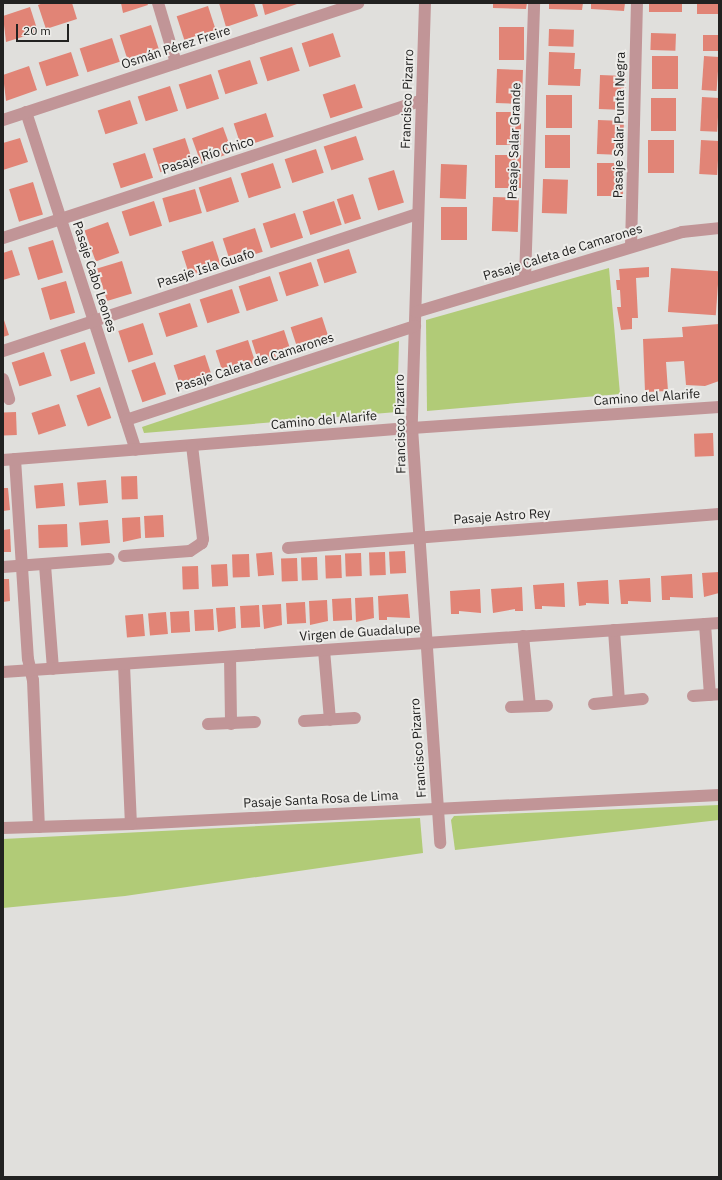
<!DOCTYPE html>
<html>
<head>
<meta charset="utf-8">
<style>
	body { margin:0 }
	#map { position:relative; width:722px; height:1180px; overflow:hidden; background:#e0dfdc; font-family:"IBM Plex Sans",sans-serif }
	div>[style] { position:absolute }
	.green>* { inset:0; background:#b1cb77 }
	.building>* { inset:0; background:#e18476; transform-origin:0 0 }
	.street>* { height:12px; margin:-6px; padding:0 6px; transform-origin:6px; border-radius:6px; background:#c19597 }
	span { translate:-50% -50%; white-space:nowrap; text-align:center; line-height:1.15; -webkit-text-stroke:4px #edece9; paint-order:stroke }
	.street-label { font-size:13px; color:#222221 }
	.frame { position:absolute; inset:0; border:4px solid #222221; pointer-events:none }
	.scale { position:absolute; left:16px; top:24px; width:53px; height:18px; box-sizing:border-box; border:2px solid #222221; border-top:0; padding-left:5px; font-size:12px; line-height:14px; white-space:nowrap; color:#222221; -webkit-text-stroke:3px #edece9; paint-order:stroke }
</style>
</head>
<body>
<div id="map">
	<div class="green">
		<div style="clip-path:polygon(609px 268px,620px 394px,427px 411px,426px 320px)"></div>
		<div style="clip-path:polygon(399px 341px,397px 412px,144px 433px,142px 427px)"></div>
		<div style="clip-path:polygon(719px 805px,719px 820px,455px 850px,451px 820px,454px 816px)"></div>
		<div style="clip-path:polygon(420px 818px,423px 853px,125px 896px,3px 908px,3px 839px)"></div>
	</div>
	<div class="building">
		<div style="clip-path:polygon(43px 3px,72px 3px,77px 19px,46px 29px,38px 5px)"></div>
		<div style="clip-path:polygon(121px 3px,147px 3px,148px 5px,123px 13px)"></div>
		<div style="clip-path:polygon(219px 3px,254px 3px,258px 16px,226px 27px)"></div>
		<div style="clip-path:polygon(262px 3px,296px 3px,297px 4px,265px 15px)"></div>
		<div style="clip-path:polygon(493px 3px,527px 3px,526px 9px,493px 8px)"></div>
		<div style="clip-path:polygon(549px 3px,583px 3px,582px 10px,549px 9px)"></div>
		<div style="clip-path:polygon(591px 3px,625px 3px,624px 11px,591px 9px)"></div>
		<div style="left:649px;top:3px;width:33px;height:9px"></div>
		<div style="left:697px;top:3px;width:22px;height:11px"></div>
		<div style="left:208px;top:6px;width:25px;height:33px;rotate:72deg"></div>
		<div style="clip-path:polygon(30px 7px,38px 32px,6px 42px,3px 16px)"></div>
		<div style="left:151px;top:25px;width:25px;height:33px;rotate:72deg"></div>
		<div style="left:499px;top:27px;width:25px;height:33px"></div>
		<div style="left:549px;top:29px;width:25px;height:17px;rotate:2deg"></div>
		<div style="left:333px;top:33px;width:25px;height:33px;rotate:72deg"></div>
		<div style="left:651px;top:33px;width:25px;height:17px;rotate:2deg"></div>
		<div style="left:703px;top:35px;width:16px;height:16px"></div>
		<div style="left:112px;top:38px;width:25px;height:34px;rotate:72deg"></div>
		<div style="left:292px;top:47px;width:25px;height:34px;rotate:72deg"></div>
		<div style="left:71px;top:52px;width:25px;height:34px;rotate:72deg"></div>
		<div style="clip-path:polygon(549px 52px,575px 53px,574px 69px,581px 69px,580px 86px,548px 85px)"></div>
		<div style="left:652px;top:56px;width:26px;height:33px"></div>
		<div style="left:704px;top:56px;width:15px;height:34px;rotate:4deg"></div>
		<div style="left:250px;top:60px;width:25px;height:34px;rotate:72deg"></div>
		<div style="clip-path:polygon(29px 66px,37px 90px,6px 101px,3px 75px)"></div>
		<div style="left:497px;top:69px;width:26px;height:34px;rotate:2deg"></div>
		<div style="left:211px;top:74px;width:26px;height:34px;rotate:72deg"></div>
		<div style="left:600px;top:75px;width:26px;height:34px;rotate:2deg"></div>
		<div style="left:355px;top:84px;width:25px;height:34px;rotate:72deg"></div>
		<div style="left:170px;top:86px;width:26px;height:34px;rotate:72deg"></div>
		<div style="left:546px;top:95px;width:26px;height:33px"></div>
		<div style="left:702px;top:97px;width:17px;height:34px;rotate:3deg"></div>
		<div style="left:651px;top:98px;width:25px;height:33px"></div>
		<div style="left:130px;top:100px;width:25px;height:34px;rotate:72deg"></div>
		<div style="left:496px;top:112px;width:25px;height:33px"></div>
		<div style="left:266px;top:113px;width:25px;height:34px;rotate:72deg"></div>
		<div style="left:598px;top:120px;width:26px;height:34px;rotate:2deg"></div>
		<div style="left:223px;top:127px;width:27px;height:33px;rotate:70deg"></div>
		<div style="left:545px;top:135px;width:25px;height:33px"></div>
		<div style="left:356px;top:136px;width:25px;height:34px;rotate:72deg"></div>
		<div style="clip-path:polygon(20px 138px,28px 162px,3px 170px,3px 143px)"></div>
		<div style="left:185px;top:138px;width:25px;height:34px;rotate:72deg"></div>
		<div style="left:648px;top:140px;width:26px;height:33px"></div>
		<div style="left:701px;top:140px;width:18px;height:34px;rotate:3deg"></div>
		<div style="left:316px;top:149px;width:25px;height:33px;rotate:72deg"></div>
		<div style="left:145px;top:153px;width:26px;height:34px;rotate:72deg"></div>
		<div style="left:495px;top:155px;width:26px;height:33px"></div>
		<div style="left:273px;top:163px;width:26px;height:34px;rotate:72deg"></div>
		<div style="left:597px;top:163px;width:26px;height:33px"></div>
		<div style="left:441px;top:164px;width:26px;height:34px;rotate:2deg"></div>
		<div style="left:394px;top:170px;width:34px;height:27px;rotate:73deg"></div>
		<div style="left:231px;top:177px;width:26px;height:34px;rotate:72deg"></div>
		<div style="left:543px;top:179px;width:25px;height:34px;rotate:2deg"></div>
		<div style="left:33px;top:182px;width:34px;height:25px;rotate:73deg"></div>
		<div style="left:195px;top:189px;width:25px;height:34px;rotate:74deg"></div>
		<div style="left:353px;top:194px;width:26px;height:17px;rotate:72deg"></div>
		<div style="left:493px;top:197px;width:26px;height:34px;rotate:2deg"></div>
		<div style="left:154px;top:201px;width:26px;height:34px;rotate:72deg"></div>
		<div style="left:334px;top:201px;width:25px;height:33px;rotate:72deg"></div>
		<div style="left:441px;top:207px;width:26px;height:33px"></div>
		<div style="left:295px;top:213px;width:26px;height:34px;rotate:72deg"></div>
		<div style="left:108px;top:222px;width:33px;height:25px;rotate:70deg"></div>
		<div style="left:255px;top:228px;width:25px;height:34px;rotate:72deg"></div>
		<div style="left:53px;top:240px;width:34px;height:26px;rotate:73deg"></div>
		<div style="left:213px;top:241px;width:26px;height:33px;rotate:72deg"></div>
		<div style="left:349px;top:249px;width:25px;height:34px;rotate:72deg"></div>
		<div style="clip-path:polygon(12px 250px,20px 275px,3px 280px,3px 253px)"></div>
		<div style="left:122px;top:261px;width:34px;height:26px;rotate:73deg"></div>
		<div style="left:311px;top:262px;width:25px;height:34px;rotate:72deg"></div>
		<div style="clip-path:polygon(649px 267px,649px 277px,636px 278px,638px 318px,632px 318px,632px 329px,621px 330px,617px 307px,621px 307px,620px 290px,617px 290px,616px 280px,620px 280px,619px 269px)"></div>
		<div style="left:671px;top:268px;width:48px;height:44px;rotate:4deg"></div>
		<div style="left:270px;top:276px;width:26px;height:33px;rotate:72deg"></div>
		<div style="left:66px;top:281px;width:33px;height:26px;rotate:74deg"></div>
		<div style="left:232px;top:289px;width:25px;height:34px;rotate:72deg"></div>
		<div style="left:190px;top:303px;width:25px;height:33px;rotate:72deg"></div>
		<div style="clip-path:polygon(3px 317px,9px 335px,3px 337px)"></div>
		<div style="left:322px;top:317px;width:26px;height:33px;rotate:72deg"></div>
		<div style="left:143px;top:323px;width:33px;height:26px;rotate:72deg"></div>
		<div style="clip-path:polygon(719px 324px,719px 381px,705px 386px,686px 385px,684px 361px,666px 362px,668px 391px,645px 392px,643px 339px,683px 337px,682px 327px)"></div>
		<div style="left:284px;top:330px;width:25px;height:34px;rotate:72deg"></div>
		<div style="left:248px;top:340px;width:26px;height:34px;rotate:72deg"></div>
		<div style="left:85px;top:342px;width:33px;height:26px;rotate:72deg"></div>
		<div style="left:44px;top:352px;width:25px;height:34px;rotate:72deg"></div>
		<div style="left:205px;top:355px;width:25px;height:33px;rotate:72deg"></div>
		<div style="left:155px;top:362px;width:34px;height:25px;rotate:71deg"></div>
		<div style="left:100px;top:387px;width:33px;height:25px;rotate:70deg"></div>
		<div style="left:59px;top:404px;width:23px;height:29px;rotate:72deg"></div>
		<div style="left:16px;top:412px;width:23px;height:13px;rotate:88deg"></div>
		<div style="left:713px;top:433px;width:23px;height:19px;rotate:88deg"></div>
		<div style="left:137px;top:476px;width:23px;height:16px;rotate:88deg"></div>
		<div style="left:106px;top:480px;width:23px;height:29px;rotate:85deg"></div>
		<div style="left:63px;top:483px;width:23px;height:29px;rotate:85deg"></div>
		<div style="clip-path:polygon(3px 488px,8px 488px,10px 510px,3px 511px)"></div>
		<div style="left:163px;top:515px;width:22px;height:19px;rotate:87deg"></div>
		<div style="clip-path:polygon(140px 517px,141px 538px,123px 542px,122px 518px)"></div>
		<div style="left:108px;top:520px;width:23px;height:29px;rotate:85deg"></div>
		<div style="left:67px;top:524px;width:23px;height:29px;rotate:88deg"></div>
		<div style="clip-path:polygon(10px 529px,11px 552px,3px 552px,3px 530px)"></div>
		<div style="left:405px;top:551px;width:22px;height:16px;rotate:87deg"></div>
		<div style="left:272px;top:552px;width:23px;height:16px;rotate:85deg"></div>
		<div style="left:385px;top:552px;width:23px;height:16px;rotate:88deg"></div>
		<div style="left:361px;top:553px;width:23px;height:16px;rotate:88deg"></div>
		<div style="left:249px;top:554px;width:23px;height:17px;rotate:88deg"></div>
		<div style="left:341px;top:555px;width:23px;height:16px;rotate:88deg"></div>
		<div style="left:317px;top:557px;width:23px;height:16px;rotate:88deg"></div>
		<div style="left:297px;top:558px;width:23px;height:16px;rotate:88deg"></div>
		<div style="left:227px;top:564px;width:22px;height:16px;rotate:87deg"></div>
		<div style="left:198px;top:566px;width:23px;height:16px;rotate:88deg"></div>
		<div style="clip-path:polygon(719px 572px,719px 593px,704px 597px,702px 573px)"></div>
		<div style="clip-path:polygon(692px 574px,693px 598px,670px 597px,670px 600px,662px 600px,661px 576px)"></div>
		<div style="clip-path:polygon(650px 578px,651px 602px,628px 601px,628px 604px,621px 604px,619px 580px)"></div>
		<div style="clip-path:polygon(3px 579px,9px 579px,10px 601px,3px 602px)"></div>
		<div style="clip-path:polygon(608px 580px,609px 604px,586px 603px,586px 605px,579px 606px,577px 582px)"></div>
		<div style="clip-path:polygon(564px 583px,565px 607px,542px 606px,542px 609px,535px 609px,533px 585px)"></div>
		<div style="clip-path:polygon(522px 587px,523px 611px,515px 611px,515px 609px,493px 613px,491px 589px)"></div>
		<div style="clip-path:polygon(480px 589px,481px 613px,459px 611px,459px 614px,451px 614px,450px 591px)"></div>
		<div style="clip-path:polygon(408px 594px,410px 618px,387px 617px,387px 620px,379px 620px,378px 596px)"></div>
		<div style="clip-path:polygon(373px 597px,374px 618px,356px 622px,355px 598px)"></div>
		<div style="left:351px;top:598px;width:22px;height:19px;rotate:87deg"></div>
		<div style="clip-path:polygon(327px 600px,328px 621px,310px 625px,309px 601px)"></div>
		<div style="left:305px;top:602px;width:21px;height:19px;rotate:87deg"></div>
		<div style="clip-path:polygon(281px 604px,282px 625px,264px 629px,262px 605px)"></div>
		<div style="left:259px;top:605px;width:22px;height:19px;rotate:87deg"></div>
		<div style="clip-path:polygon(235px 607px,236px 628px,218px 632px,216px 608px)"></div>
		<div style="left:213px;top:609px;width:21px;height:19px;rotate:87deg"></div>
		<div style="left:189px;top:611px;width:21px;height:19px;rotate:87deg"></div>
		<div style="left:166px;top:612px;width:22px;height:18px;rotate:85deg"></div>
		<div style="left:143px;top:614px;width:22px;height:18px;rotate:85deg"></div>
	</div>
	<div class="street">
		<div style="left:158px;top:3px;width:63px;rotate:73.3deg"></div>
		<div style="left:425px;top:3px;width:425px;rotate:91.8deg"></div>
		<div style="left:412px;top:428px;width:416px;rotate:86.1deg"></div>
		<div style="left:26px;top:112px;width:355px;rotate:72deg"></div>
		<div style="left:3px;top:120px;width:374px;rotate:-18.2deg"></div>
		<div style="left:3px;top:238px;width:441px;rotate:-18.2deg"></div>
		<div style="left:631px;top:247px;width:244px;rotate:-88.6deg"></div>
		<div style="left:525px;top:279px;width:276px;rotate:-88.1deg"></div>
		<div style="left:416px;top:312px;width:278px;rotate:-16.7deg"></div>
		<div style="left:682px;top:232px;width:37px;rotate:-6deg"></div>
		<div style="left:3px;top:351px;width:437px;rotate:-18.3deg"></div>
		<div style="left:3px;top:379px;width:21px;rotate:73deg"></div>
		<div style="left:126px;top:420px;width:304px;rotate:-18deg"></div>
		<div style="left:15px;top:459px;width:200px;rotate:86.3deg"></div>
		<div style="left:28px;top:659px;width:22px;rotate:77deg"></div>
		<div style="left:33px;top:680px;width:147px;rotate:87.7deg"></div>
		<div style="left:3px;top:460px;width:410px;rotate:-4.5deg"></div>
		<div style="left:412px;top:428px;width:308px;rotate:-3.9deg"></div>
		<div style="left:288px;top:548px;width:432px;rotate:-4.5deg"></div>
		<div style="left:124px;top:556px;width:66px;rotate:-4.3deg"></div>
		<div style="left:190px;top:551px;width:14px;rotate:-34deg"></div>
		<div style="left:202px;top:543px;width:4px;rotate:-76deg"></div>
		<div style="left:203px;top:539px;width:94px;rotate:-96.7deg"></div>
		<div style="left:45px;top:565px;width:104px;rotate:85.6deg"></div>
		<div style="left:3px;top:567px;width:106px;rotate:-4.3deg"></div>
		<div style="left:705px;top:624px;width:71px;rotate:86deg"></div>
		<div style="left:614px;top:630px;width:71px;rotate:86deg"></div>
		<div style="left:523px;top:636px;width:70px;rotate:84.3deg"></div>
		<div style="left:324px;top:650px;width:70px;rotate:85.1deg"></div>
		<div style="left:230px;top:657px;width:67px;rotate:89.1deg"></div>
		<div style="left:124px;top:665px;width:159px;rotate:87.5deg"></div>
		<div style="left:131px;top:824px;width:589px;rotate:-2.82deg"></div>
		<div style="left:3px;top:672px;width:718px;rotate:-3.91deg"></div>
		<div style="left:693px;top:696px;width:26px;rotate:-4deg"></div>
		<div style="left:594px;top:704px;width:49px;rotate:-5.8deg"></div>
		<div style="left:511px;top:707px;width:36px;rotate:-2deg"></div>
		<div style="left:304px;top:721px;width:51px;rotate:-3.4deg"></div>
		<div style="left:208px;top:724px;width:47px;rotate:-2.4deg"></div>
		<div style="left:3px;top:828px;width:128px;rotate:-1.8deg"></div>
	</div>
	<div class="street-label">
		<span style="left:176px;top:48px;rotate:-18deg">Osmán Pérez Freire</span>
		<span style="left:408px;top:99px;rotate:-88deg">Francisco Pizarro</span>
		<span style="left:620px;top:125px;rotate:-89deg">Pasaje Salar Punta Negra</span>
		<span style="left:515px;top:141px;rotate:-88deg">Pasaje Salar Grande</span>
		<span style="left:208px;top:156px;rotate:-18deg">Pasaje Río Chico</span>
		<span style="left:563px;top:253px;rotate:-17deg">Pasaje Caleta de Camarones</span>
		<span style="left:206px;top:269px;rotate:-18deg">Pasaje Isla Guafo</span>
		<span style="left:94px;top:277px;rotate:72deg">Pasaje Cabo Leones</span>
		<span style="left:255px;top:363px;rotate:-18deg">Pasaje Caleta de Camarones</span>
		<span style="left:647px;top:398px;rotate:-4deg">Camino del Alarife</span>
		<span style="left:324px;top:421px;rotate:-5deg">Camino del Alarife</span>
		<span style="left:401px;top:424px;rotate:-91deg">Francisco Pizarro</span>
		<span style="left:502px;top:517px;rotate:-4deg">Pasaje Astro Rey</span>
		<span style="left:360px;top:633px;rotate:-4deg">Virgen de Guadalupe</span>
		<span style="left:419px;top:748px;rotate:-94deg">Francisco Pizarro</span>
		<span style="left:321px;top:800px;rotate:-3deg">Pasaje Santa Rosa de Lima</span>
	</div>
	<div class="frame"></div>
	<div class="scale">20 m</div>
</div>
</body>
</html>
